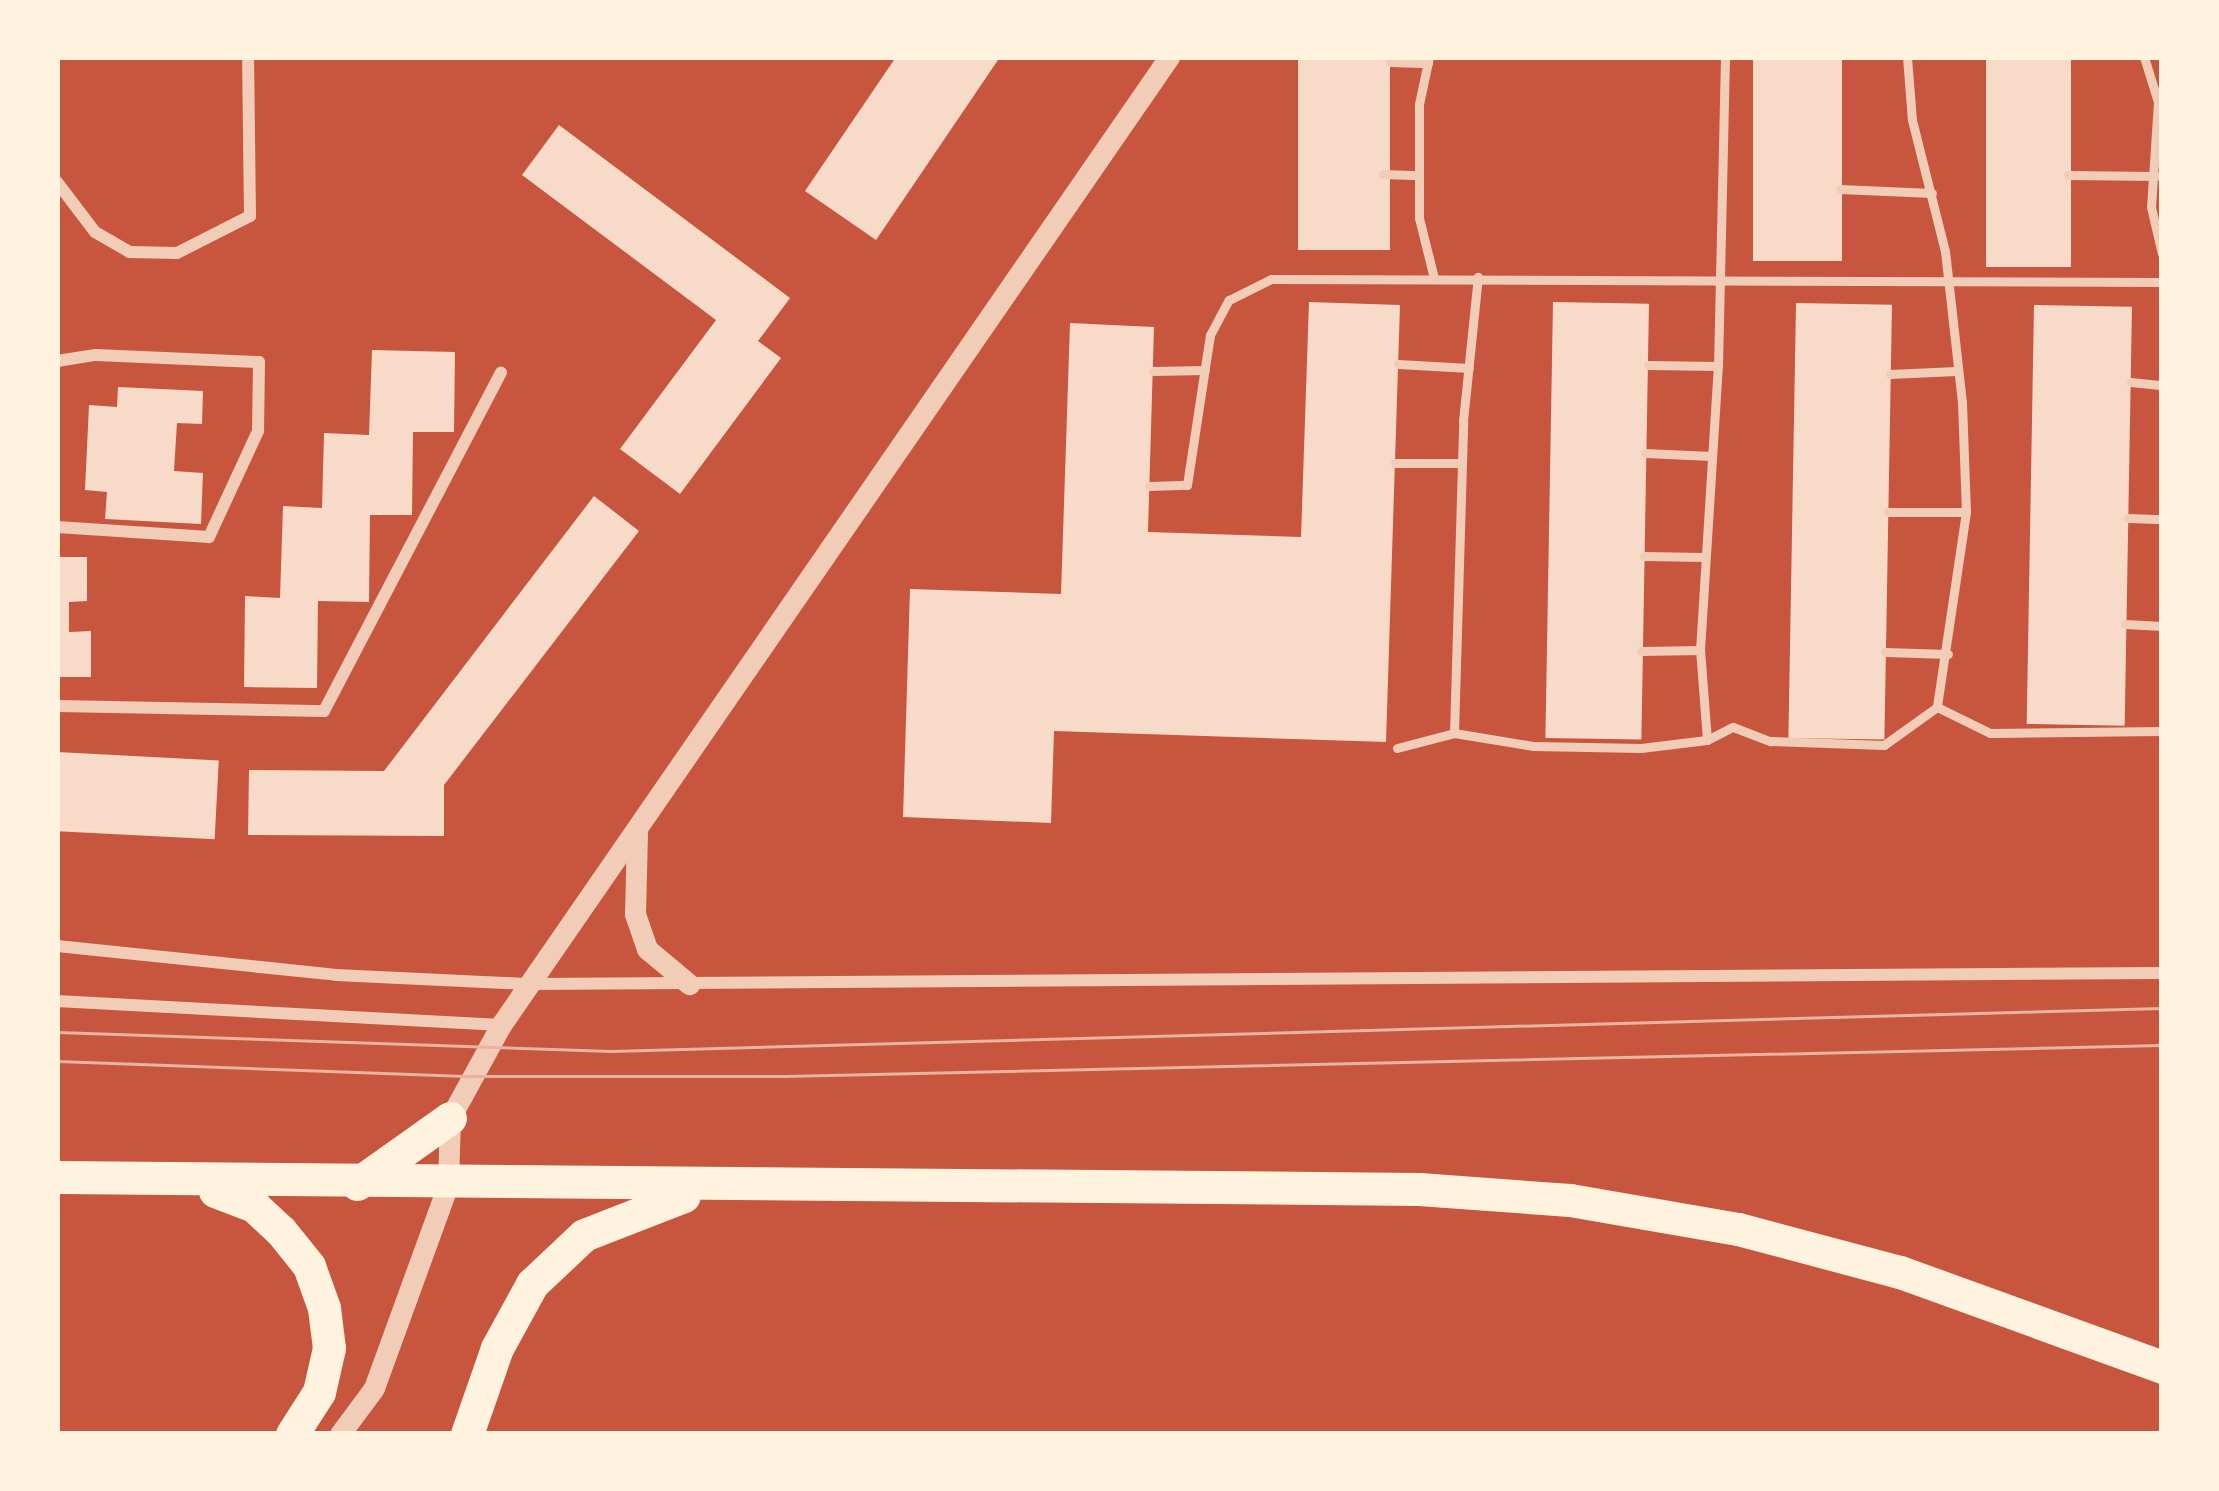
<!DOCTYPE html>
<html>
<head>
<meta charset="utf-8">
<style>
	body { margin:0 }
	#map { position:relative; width:2219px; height:1491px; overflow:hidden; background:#c8553d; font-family:Georgia,serif }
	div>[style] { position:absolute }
	.building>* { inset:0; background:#f7dbc8; transform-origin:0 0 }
	.service>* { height:9px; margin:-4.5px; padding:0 4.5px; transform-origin:4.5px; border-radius:4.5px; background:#f1ccb7 }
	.minor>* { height:12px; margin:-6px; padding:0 6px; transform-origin:6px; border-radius:6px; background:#f1ccb7 }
	.tertiary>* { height:21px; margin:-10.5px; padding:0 10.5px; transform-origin:10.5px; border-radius:10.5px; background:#f1ccb7 }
	.trunk>* { height:33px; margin:-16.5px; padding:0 16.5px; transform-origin:16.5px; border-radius:16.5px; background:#fff3e0 }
	.tram>* { height:3px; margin:-1.5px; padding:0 1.5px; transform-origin:1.5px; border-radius:1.5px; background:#e9b49f }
	span { translate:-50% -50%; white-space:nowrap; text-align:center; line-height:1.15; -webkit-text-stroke:12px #fff3e0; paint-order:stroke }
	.frame { position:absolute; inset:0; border:60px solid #fff3e0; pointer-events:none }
</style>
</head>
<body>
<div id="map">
	<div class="building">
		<div style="clip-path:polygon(896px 57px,1000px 57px,876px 240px,805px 191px)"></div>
		<div style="left:1298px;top:57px;width:92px;height:193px"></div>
		<div style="left:1753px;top:57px;width:89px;height:204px"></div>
		<div style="left:1986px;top:57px;width:85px;height:210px"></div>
		<div style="clip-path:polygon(559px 125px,790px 298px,758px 341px,781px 358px,680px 494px,620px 449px,716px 320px,522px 175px)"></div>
		<div style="clip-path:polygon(1309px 302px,1400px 305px,1386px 742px,1054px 731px,1051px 823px,903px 817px,910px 589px,1061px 594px,1070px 323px,1154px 327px,1148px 532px,1301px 537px)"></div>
		<div style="left:1553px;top:302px;width:96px;height:436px;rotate:1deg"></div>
		<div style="left:1796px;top:303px;width:96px;height:435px;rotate:1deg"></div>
		<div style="left:2034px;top:305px;width:98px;height:419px;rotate:1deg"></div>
		<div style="clip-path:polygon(372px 350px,455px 352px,454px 432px,413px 432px,412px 515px,370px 515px,369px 602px,318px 601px,317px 688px,244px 687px,245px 596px,280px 598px,283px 506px,322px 508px,324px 433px,369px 435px)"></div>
		<div style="clip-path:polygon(118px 387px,203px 391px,202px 424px,177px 423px,174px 471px,203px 473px,201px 524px,105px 519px,107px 492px,85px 490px,89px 405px,117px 407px)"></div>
		<div style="clip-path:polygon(594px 496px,639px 531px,444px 785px,444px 836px,248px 835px,249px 770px,384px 771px)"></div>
		<div style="clip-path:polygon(57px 557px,87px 557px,87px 601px,69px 602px,69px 632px,91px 631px,91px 677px,57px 677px)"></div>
		<div style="left:57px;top:752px;width:162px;height:79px;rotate:3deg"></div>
	</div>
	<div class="service">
		<div style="left:1429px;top:57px;width:48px;rotate:102deg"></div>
		<div style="left:1419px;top:104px;width:114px;rotate:90deg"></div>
		<div style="left:1419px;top:218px;width:62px;rotate:76deg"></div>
		<div style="left:1907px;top:57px;width:63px;rotate:85.5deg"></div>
		<div style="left:1912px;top:120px;width:135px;rotate:75.9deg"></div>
		<div style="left:1945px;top:251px;width:153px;rotate:83.6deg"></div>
		<div style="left:1962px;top:403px;width:109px;rotate:87.9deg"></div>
		<div style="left:1966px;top:512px;width:197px;rotate:98.5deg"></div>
		<div style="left:2144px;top:57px;width:47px;rotate:72.7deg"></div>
		<div style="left:2158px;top:102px;width:105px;rotate:93.8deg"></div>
		<div style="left:2151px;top:207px;width:48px;rotate:76.8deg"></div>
		<div style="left:1390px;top:62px;width:38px;rotate:2deg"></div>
		<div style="left:1383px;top:174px;width:36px;rotate:2deg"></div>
		<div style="left:2068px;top:175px;width:88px;rotate:0.7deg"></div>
		<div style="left:1840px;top:189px;width:92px;rotate:2.5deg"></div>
		<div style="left:1398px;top:364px;width:71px;rotate:3.2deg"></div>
		<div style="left:1648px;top:365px;width:70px;rotate:0.8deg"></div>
		<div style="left:1153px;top:371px;width:52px;rotate:-1.1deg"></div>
		<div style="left:1890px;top:374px;width:66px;rotate:-2.6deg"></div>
		<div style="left:2131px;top:382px;width:31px;rotate:6deg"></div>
		<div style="left:1645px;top:453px;width:66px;rotate:2.6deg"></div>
		<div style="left:1395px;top:463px;width:67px"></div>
		<div style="left:1149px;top:486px;width:38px;rotate:-2deg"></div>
		<div style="left:1187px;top:485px;width:152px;rotate:-81.3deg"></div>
		<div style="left:1210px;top:335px;width:40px;rotate:-62deg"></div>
		<div style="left:1229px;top:300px;width:47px;rotate:-26.6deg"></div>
		<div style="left:1271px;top:279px;width:891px;rotate:0.19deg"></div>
		<div style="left:1888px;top:512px;width:78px"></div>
		<div style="left:2128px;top:518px;width:34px;rotate:2deg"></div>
		<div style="left:1644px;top:556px;width:60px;rotate:1deg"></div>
		<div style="left:2125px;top:624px;width:37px;rotate:3deg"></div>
		<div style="left:1641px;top:651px;width:59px;rotate:-1deg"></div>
		<div style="left:1885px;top:652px;width:63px;rotate:1.8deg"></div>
		<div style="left:1454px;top:733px;width:312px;rotate:-88.3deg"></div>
		<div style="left:1463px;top:421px;width:145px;rotate:-84.1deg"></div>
		<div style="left:1707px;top:740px;width:90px;rotate:-94.4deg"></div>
		<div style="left:1700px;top:650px;width:285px;rotate:-86.4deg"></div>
		<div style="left:1718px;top:366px;width:309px;rotate:-88.7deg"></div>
		<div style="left:1397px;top:748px;width:59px;rotate:-14.7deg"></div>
		<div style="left:1454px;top:733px;width:80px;rotate:9.3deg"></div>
		<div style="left:1533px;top:746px;width:108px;rotate:1.1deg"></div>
		<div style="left:1641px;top:748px;width:66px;rotate:-6.9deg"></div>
		<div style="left:1707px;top:740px;width:29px;rotate:-27deg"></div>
		<div style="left:1733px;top:727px;width:40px;rotate:21deg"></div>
		<div style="left:1770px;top:741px;width:114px;rotate:2deg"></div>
		<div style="left:1884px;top:745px;width:65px;rotate:-35.6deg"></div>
		<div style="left:1937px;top:707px;width:59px;rotate:26.1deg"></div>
		<div style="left:1990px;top:733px;width:172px;rotate:-0.7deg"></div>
	</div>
	<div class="minor">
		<div style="left:57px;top:182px;width:63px;rotate:52.8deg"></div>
		<div style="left:95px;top:232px;width:39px;rotate:30deg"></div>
		<div style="left:129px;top:252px;width:48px;rotate:1.2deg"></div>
		<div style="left:177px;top:253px;width:82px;rotate:-26.9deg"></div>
		<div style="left:250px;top:216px;width:159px;rotate:-90.7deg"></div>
		<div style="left:57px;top:361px;width:39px;rotate:-9deg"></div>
		<div style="left:96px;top:355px;width:163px;rotate:2.5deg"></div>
		<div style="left:259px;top:362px;width:69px;rotate:90.8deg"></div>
		<div style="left:258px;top:431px;width:117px;rotate:114.8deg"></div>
		<div style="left:209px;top:537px;width:152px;rotate:-176.2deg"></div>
		<div style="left:57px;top:706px;width:267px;rotate:1.1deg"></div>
		<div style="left:324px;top:711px;width:382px;rotate:-62.4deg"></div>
		<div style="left:57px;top:946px;width:281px;rotate:5.9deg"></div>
		<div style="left:336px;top:975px;width:194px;rotate:2.7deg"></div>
		<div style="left:530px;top:984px;width:1632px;rotate:-0.39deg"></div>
		<div style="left:57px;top:1001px;width:445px;rotate:3.1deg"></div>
	</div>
	<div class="tertiary">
		<div style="left:637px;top:833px;width:81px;rotate:91.4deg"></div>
		<div style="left:635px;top:914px;width:37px;rotate:71deg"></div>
		<div style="left:647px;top:949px;width:55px;rotate:39.8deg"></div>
		<div style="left:340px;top:1434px;width:57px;rotate:-53.5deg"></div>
		<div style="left:374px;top:1388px;width:216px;rotate:-70deg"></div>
		<div style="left:448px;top:1185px;width:67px;rotate:-88.3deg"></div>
		<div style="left:450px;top:1118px;width:106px;rotate:-61.3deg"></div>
		<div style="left:501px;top:1025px;width:1176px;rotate:-55.39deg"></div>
	</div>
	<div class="trunk">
		<div style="left:57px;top:1177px;width:1362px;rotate:0.5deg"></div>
		<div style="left:1419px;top:1189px;width:151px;rotate:4.2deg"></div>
		<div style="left:1570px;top:1200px;width:170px;rotate:9.8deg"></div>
		<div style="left:1738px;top:1229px;width:168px;rotate:14.9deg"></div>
		<div style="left:1900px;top:1272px;width:279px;rotate:19.9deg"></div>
		<div style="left:357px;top:1184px;width:114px;rotate:-35.4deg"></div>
		<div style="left:215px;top:1191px;width:42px;rotate:21deg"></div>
		<div style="left:254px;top:1206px;width:37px;rotate:43deg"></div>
		<div style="left:281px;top:1231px;width:45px;rotate:51.3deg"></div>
		<div style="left:309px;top:1266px;width:45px;rotate:70.3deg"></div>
		<div style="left:324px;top:1308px;width:40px;rotate:82.9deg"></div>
		<div style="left:329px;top:1348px;width:45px;rotate:102.8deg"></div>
		<div style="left:319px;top:1392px;width:50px;rotate:122.7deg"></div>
		<div style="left:467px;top:1434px;width:91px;rotate:-70.8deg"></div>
		<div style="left:497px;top:1348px;width:73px;rotate:-61.3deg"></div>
		<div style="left:532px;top:1284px;width:71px;rotate:-43.3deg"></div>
		<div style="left:584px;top:1235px;width:107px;rotate:-21.3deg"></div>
	</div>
	<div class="tram">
		<div style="left:57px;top:1032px;width:554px;rotate:1.96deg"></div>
		<div style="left:611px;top:1051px;width:1552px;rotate:-1.59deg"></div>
		<div style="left:57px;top:1061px;width:415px;rotate:2.1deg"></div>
		<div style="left:472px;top:1076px;width:313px"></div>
		<div style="left:785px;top:1076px;width:1377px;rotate:-1.29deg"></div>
	</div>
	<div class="frame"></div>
</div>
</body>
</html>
